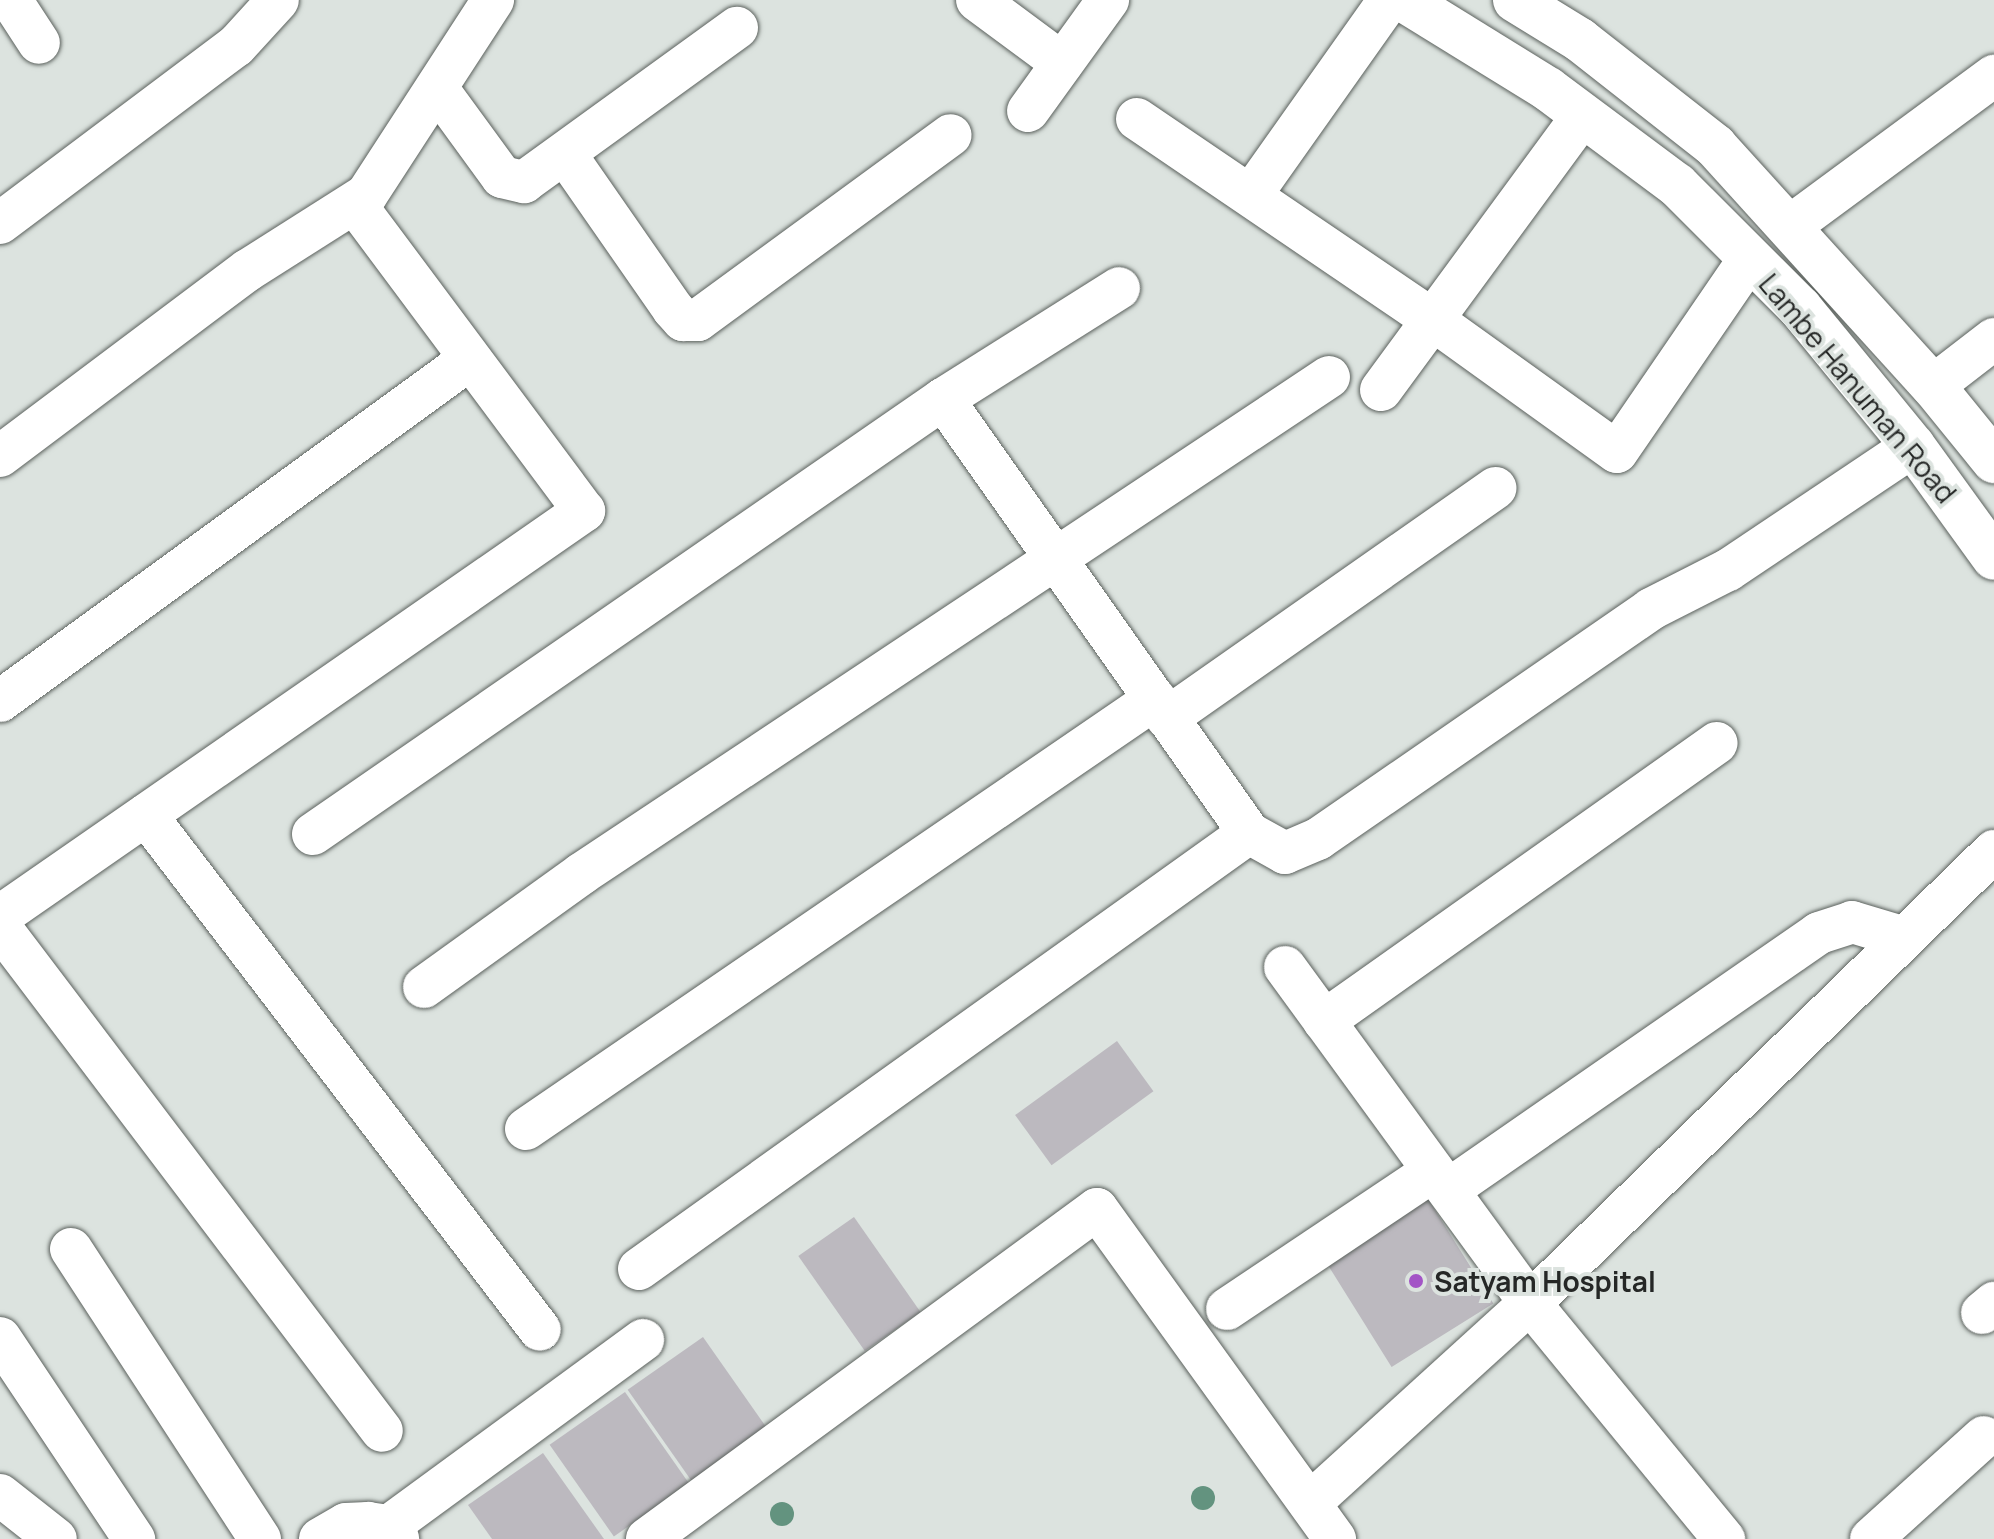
<!DOCTYPE html>
<html>
<head>
<meta charset="utf-8">
<style>
	body { margin:0 }
	#map { position:relative; width:1994px; height:1539px; overflow:hidden; background:#dce3df; font-family:Manrope,sans-serif }
	div>[style] { position:absolute }
	.building>* { inset:0; background:#bcb9bf; transform-origin:0 0 }
	.roads { filter:drop-shadow(0 0 2px #5b615d) drop-shadow(0 0 2px #5b615d) }
	.minor>* { height:42px; margin:-21px; padding:0 21px; transform-origin:21px; border-radius:21px; background:#fff }
	.major>* { height:44px; margin:-22px; padding:0 22px; transform-origin:22px; border-radius:22px; background:#fff }
	.trees>* { width:24px; height:24px; margin:-12px; border-radius:50%; background:#63937f }
	.dots>* { width:22px; height:22px; translate:-50% -50%; box-sizing:border-box; border:4px solid #dce3df; border-radius:50% }
	span { translate:-50% -50%; white-space:nowrap; text-align:center; line-height:1.15; -webkit-text-stroke:8px #dce3df; paint-order:stroke }
	.street-label { font-size:28px; color:#252726 }
	.poi-label { font-size:28px; color:#252726; font-weight:700 }
	.left { translate:0 -50%; text-align:left }
</style>
</head>
<body>
<div id="map">
	<div class="building">
		<div style="left:1117px;top:1041px;width:62px;height:126px;rotate:54deg"></div>
		<div style="left:1425px;top:1194px;width:129px;height:120px;rotate:58deg"></div>
		<div style="left:854px;top:1217px;width:116px;height:68px;rotate:55deg"></div>
		<div style="left:703px;top:1337px;width:113px;height:92px;rotate:55deg"></div>
		<div style="left:625px;top:1392px;width:112px;height:92px;rotate:55deg"></div>
		<div style="clip-path:polygon(543px 1453px,604px 1539px,492px 1539px,468px 1505px)"></div>
	</div>
	<div class="roads">
		<div class="minor">
			<div style="left:11px;top:0;width:51px;rotate:56.9deg"></div>
			<div style="left:977px;top:0;width:106px;rotate:36.5deg"></div>
			<div style="left:437px;top:88px;width:110px;rotate:53.9deg"></div>
			<div style="left:502px;top:177px;width:23px;rotate:13deg"></div>
			<div style="left:524px;top:182px;width:263px;rotate:-35.9deg"></div>
			<div style="left:1028px;top:111px;width:137px;rotate:-54.2deg"></div>
			<div style="left:1137px;top:119px;width:358px;rotate:34.2deg"></div>
			<div style="left:1433px;top:320px;width:226px;rotate:35.7deg"></div>
			<div style="left:1617px;top:452px;width:235px;rotate:-55.6deg"></div>
			<div style="left:566px;top:155px;width:188px;rotate:55.2deg"></div>
			<div style="left:673px;top:309px;width:15px;rotate:48deg"></div>
			<div style="left:683px;top:320px;width:15px"></div>
			<div style="left:698px;top:320px;width:313px;rotate:-36.2deg"></div>
			<div style="left:1251px;top:195px;width:239px;rotate:-54.7deg"></div>
			<div style="left:0;top:223px;width:295px;rotate:-36.9deg"></div>
			<div style="left:236px;top:46px;width:62px;rotate:-47.6deg"></div>
			<div style="left:1789px;top:227px;width:255px;rotate:-36.4deg"></div>
			<div style="left:1933px;top:386px;width:77px;rotate:-37.6deg"></div>
			<div style="left:1381px;top:390px;width:341px;rotate:-53.7deg"></div>
			<div style="left:943px;top:399px;width:531px;rotate:54.81deg"></div>
			<div style="left:1249px;top:833px;width:41px;rotate:29.1deg"></div>
			<div style="left:1285px;top:853px;width:36px;rotate:-23deg"></div>
			<div style="left:1318px;top:839px;width:405px;rotate:-34.6deg"></div>
			<div style="left:1651px;top:609px;width:86px;rotate:-26.9deg"></div>
			<div style="left:1728px;top:570px;width:223px;rotate:-33.8deg"></div>
			<div style="left:0;top:456px;width:310px;rotate:-36.9deg"></div>
			<div style="left:248px;top:270px;width:140px;rotate:-32.4deg"></div>
			<div style="left:0;top:701px;width:581px;rotate:-36.04deg"></div>
			<div style="left:1167px;top:718px;width:401px;rotate:-35deg"></div>
			<div style="left:146px;top:815px;width:648px;rotate:52.58deg"></div>
			<div style="left:313px;top:834px;width:766px;rotate:-34.62deg"></div>
			<div style="left:943px;top:399px;width:208px;rotate:-32.2deg"></div>
			<div style="left:0;top:916px;width:711px;rotate:-34.74deg"></div>
			<div style="left:584px;top:511px;width:378px;rotate:-126.7deg"></div>
			<div style="left:358px;top:208px;width:248px;rotate:-57deg"></div>
			<div style="left:0;top:927px;width:632px;rotate:52.84deg"></div>
			<div style="left:1285px;top:967px;width:416px;rotate:53.9deg"></div>
			<div style="left:1530px;top:1303px;width:306px;rotate:50.6deg"></div>
			<div style="left:424px;top:987px;width:193px;rotate:-35.7deg"></div>
			<div style="left:581px;top:874px;width:898px;rotate:-33.6deg"></div>
			<div style="left:1324px;top:1021px;width:481px;rotate:-35.3deg"></div>
			<div style="left:526px;top:1129px;width:762px;rotate:-34.36deg"></div>
			<div style="left:1448px;top:1190px;width:451px;rotate:-34.7deg"></div>
			<div style="left:1819px;top:933px;width:35px;rotate:-18deg"></div>
			<div style="left:1852px;top:922px;width:55px;rotate:16.8deg"></div>
			<div style="left:71px;top:1249px;width:346px;rotate:56.9deg"></div>
			<div style="left:639px;top:1269px;width:750px;rotate:-35.56deg"></div>
			<div style="left:1227px;top:1309px;width:248px;rotate:-33.8deg"></div>
			<div style="left:1982px;top:1313px;width:16px;rotate:-40deg"></div>
			<div style="left:0;top:1338px;width:242px;rotate:56.3deg"></div>
			<div style="left:0;top:1495px;width:71px;rotate:38.2deg"></div>
			<div style="left:1310px;top:1503px;width:297px;rotate:-42.3deg"></div>
			<div style="left:1530px;top:1303px;width:648px;rotate:-44.25deg"></div>
			<div style="left:389px;top:1526px;width:315px;rotate:-36.2deg"></div>
			<div style="left:320px;top:1539px;width:30px;rotate:-30deg"></div>
			<div style="left:346px;top:1524px;width:22px;rotate:-3deg"></div>
			<div style="left:368px;top:1523px;width:21px;rotate:8deg"></div>
			<div style="left:389px;top:1526px;width:16px;rotate:55deg"></div>
			<div style="left:647px;top:1539px;width:558px;rotate:-36.25deg"></div>
			<div style="left:1097px;top:1209px;width:407px;rotate:54.2deg"></div>
			<div style="left:1871px;top:1539px;width:152px;rotate:-42.1deg"></div>
		</div>
		<div class="major">
			<div style="left:1404px;top:0;width:169px;rotate:31.7deg"></div>
			<div style="left:1548px;top:89px;width:161px;rotate:36.7deg"></div>
			<div style="left:1677px;top:185px;width:174px;rotate:45deg"></div>
			<div style="left:1800px;top:308px;width:178px;rotate:50.7deg"></div>
			<div style="left:1913px;top:446px;width:138px;rotate:54.1deg"></div>
			<div style="left:1515px;top:0;width:76px;rotate:31.6deg"></div>
			<div style="left:1580px;top:40px;width:172px;rotate:38.1deg"></div>
			<div style="left:1715px;top:146px;width:324px;rotate:47.8deg"></div>
			<div style="left:1933px;top:386px;width:97px;rotate:50.9deg"></div>
		</div>
	</div>
	<div class="trees">
		<div style="left:1203px;top:1498px"></div>
		<div style="left:782px;top:1514px"></div>
	</div>
	<div class="dots">
		<div style="left:1416px;top:1281px;background:#a354c6"></div>
	</div>
	<div class="street-label">
		<span style="left:1858px;top:388px;rotate:50deg">Lambe Hanuman Road</span>
	</div>
	<div class="poi-label">
		<span class="left" style="left:1434px;top:1281px">Satyam Hospital</span>
	</div>
</div>
</body>
</html>
